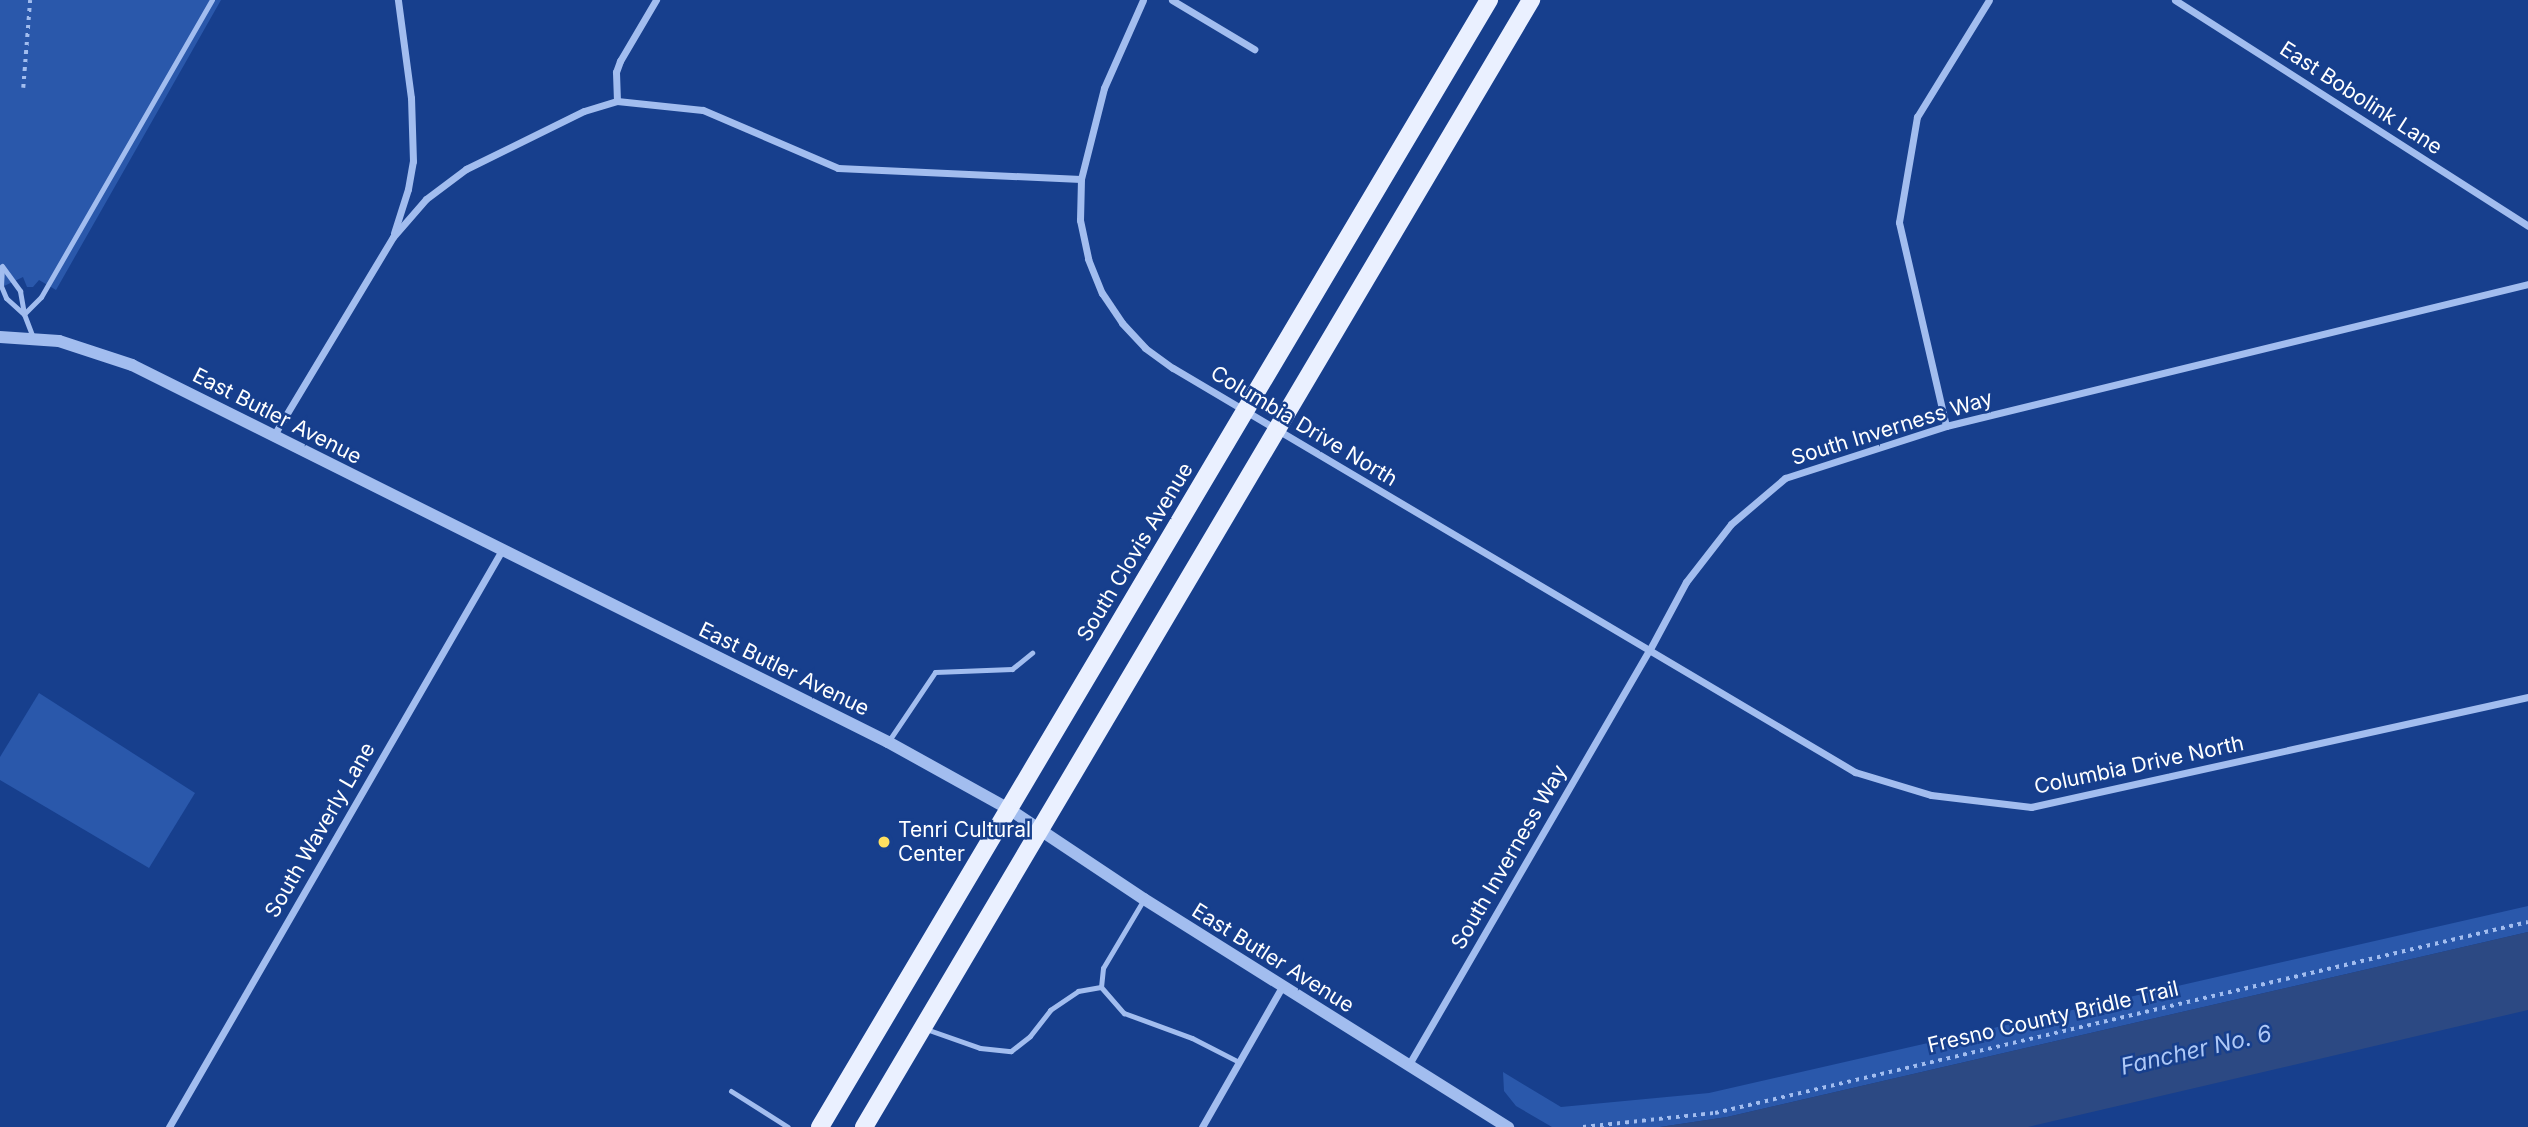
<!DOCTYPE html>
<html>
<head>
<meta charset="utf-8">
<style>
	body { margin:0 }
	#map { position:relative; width:2528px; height:1127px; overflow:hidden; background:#173f8d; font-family:Inter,sans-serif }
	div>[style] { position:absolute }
	.green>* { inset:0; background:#2a58ab }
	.water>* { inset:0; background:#2c4983 }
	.path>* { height:3.5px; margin-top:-1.75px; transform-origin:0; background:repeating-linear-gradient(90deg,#a2bdef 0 3.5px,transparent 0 8.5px) }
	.service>* { height:5px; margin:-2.5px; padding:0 2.5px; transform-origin:2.5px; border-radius:2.5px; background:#a2bdef }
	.minor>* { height:7px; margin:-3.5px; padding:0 3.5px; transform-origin:3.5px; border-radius:3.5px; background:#a2bdef }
	.tertiary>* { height:12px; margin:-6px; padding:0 6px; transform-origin:6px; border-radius:6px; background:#a2bdef }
	.primary>* { height:18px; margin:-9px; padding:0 9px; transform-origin:9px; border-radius:9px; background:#eaf0ff }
	.dots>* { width:19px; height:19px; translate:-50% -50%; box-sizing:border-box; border:4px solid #173f8d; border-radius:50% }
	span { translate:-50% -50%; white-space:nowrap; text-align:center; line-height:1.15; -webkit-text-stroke:5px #173f8d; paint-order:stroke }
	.street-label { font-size:21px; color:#fff }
	.poi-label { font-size:21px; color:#fff }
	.left { translate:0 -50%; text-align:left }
	.water-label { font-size:23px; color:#aec8f6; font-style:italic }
</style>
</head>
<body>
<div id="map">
	<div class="green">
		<div style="clip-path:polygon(0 0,221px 0,56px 290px,39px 280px,33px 287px,27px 287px,23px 277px,0 288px)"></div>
		<div style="clip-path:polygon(39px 693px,195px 793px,149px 868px,0 780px,0 757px)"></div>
		<div style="clip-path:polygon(2528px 906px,2528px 932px,1727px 1117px,1660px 1127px,1552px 1127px,1516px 1106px,1504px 1091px,1503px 1072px,1561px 1107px,1709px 1093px)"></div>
	</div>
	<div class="water">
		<div style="clip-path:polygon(2528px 932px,2528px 1010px,2028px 1127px,1660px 1127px,1727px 1117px)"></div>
	</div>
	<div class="path">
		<div style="left:23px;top:88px;width:88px;rotate:-85.5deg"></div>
		<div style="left:1583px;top:1127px;width:133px;rotate:-6.1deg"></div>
		<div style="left:1715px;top:1113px;width:835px;rotate:-13.22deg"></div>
	</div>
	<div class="service">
		<div style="left:2px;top:266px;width:31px;rotate:54deg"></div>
		<div style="left:20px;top:291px;width:23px;rotate:80deg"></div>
		<div style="left:24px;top:314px;width:25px;rotate:69deg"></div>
		<div style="left:2px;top:267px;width:19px;rotate:93deg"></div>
		<div style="left:1px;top:286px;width:13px;rotate:67deg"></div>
		<div style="left:6px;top:298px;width:24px;rotate:42deg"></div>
		<div style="left:24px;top:314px;width:24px;rotate:-45deg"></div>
		<div style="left:41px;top:297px;width:343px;rotate:-60.1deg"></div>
		<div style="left:888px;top:742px;width:84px;rotate:-56.1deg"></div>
		<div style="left:935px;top:672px;width:77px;rotate:-2.2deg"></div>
		<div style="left:1012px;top:669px;width:26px;rotate:-39deg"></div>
		<div style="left:1144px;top:899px;width:80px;rotate:120.7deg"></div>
		<div style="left:1103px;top:968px;width:19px;rotate:96deg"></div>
		<div style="left:1101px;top:987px;width:35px;rotate:49deg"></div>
		<div style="left:1124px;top:1013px;width:72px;rotate:20.2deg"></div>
		<div style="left:1192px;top:1038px;width:53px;rotate:27.1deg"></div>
		<div style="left:926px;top:1029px;width:57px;rotate:19.4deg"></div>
		<div style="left:980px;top:1048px;width:31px;rotate:6deg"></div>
		<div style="left:1011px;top:1051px;width:24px;rotate:-38deg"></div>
		<div style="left:1030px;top:1036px;width:33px;rotate:-52deg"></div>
		<div style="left:1050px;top:1010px;width:34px;rotate:-34deg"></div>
		<div style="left:1078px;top:991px;width:23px;rotate:-10deg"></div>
		<div style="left:731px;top:1091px;width:67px;rotate:32.3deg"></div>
	</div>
	<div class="minor">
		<div style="left:1172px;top:0;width:96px;rotate:30.9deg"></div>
		<div style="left:2175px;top:0;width:419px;rotate:32.6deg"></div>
		<div style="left:617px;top:101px;width:29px;rotate:-92deg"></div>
		<div style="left:616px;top:72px;width:12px;rotate:-70deg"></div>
		<div style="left:620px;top:61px;width:71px;rotate:-59.5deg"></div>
		<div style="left:1081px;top:179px;width:94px;rotate:-75.8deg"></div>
		<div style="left:1104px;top:88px;width:96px;rotate:-66.1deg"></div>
		<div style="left:394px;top:233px;width:46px;rotate:-72.3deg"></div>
		<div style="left:408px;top:189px;width:28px;rotate:-80deg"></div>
		<div style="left:413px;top:161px;width:63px;rotate:-91.8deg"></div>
		<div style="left:411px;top:98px;width:99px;rotate:-97.6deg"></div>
		<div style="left:1946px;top:426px;width:209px;rotate:-103deg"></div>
		<div style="left:1899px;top:222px;width:107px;rotate:-80.3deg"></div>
		<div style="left:1917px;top:117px;width:137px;rotate:-58.4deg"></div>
		<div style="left:274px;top:435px;width:231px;rotate:-59deg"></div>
		<div style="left:393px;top:237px;width:50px;rotate:-49deg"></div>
		<div style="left:426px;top:199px;width:50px;rotate:-36.9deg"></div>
		<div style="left:466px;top:169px;width:131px;rotate:-26.2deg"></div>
		<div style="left:584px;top:111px;width:34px;rotate:-17deg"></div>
		<div style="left:617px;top:101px;width:86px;rotate:6deg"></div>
		<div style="left:703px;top:110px;width:147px;rotate:23.2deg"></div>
		<div style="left:838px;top:168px;width:243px;rotate:2.6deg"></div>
		<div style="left:1081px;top:179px;width:41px;rotate:91.4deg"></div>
		<div style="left:1080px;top:220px;width:40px;rotate:78deg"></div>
		<div style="left:1088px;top:259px;width:37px;rotate:68deg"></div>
		<div style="left:1102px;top:293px;width:36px;rotate:56deg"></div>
		<div style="left:1122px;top:323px;width:34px;rotate:47deg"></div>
		<div style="left:1145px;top:348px;width:34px;rotate:36deg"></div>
		<div style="left:1173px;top:368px;width:793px;rotate:30.64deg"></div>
		<div style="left:1855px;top:772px;width:79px;rotate:16.8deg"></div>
		<div style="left:1931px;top:795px;width:101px;rotate:6.8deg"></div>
		<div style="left:2031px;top:807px;width:509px;rotate:-12.48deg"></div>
		<div style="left:1408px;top:1066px;width:480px;rotate:-59.9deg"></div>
		<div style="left:1649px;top:651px;width:78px;rotate:-61.8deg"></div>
		<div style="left:1686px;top:582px;width:73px;rotate:-52.2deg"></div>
		<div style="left:1731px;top:524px;width:71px;rotate:-40.4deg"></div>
		<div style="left:1785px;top:478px;width:169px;rotate:-17.9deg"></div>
		<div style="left:1946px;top:426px;width:599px;rotate:-13.71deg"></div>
		<div style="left:169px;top:1127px;width:666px;rotate:-60.01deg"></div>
		<div style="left:1202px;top:1127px;width:161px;rotate:-60.3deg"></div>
	</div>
	<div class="tertiary">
		<div style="left:0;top:337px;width:59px;rotate:3.9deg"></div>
		<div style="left:59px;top:341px;width:77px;rotate:18.2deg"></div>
		<div style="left:132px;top:365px;width:845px;rotate:26.5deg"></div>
		<div style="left:888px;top:742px;width:138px;rotate:29deg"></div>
		<div style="left:1009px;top:809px;width:162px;rotate:33.7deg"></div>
		<div style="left:1144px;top:899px;width:430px;rotate:32.1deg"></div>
	</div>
	<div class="primary">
		<div style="left:820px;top:1127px;width:1311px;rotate:-59.31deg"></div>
		<div style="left:864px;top:1127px;width:1310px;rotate:-59.38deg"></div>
	</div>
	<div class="dots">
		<div style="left:884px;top:842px;background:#ffe060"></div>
	</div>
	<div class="street-label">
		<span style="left:2361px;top:98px;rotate:33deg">East Bobolink Lane</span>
		<span style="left:277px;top:416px;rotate:27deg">East Butler Avenue</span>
		<span style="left:1304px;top:426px;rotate:31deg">Columbia Drive North</span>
		<span style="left:1892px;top:428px;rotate:-17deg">South Inverness Way</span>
		<span style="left:1135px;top:552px;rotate:-59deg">South Clovis Avenue</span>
		<span style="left:784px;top:669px;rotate:26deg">East Butler Avenue</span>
		<span style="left:2139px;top:765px;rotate:-12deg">Columbia Drive North</span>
		<span style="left:320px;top:830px;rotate:-60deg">South Waverly Lane</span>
		<span style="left:1509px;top:857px;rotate:-60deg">South Inverness Way</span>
		<span style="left:1273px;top:958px;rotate:32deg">East Butler Avenue</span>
		<span style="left:2053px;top:1017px;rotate:-13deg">Fresno County Bridle Trail</span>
	</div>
	<div class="poi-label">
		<span class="left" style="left:898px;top:842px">Tenri Cultural<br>Center</span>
	</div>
	<div class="water-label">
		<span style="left:2196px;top:1050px;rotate:-13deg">Fancher No. 6</span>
	</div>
</div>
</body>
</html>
